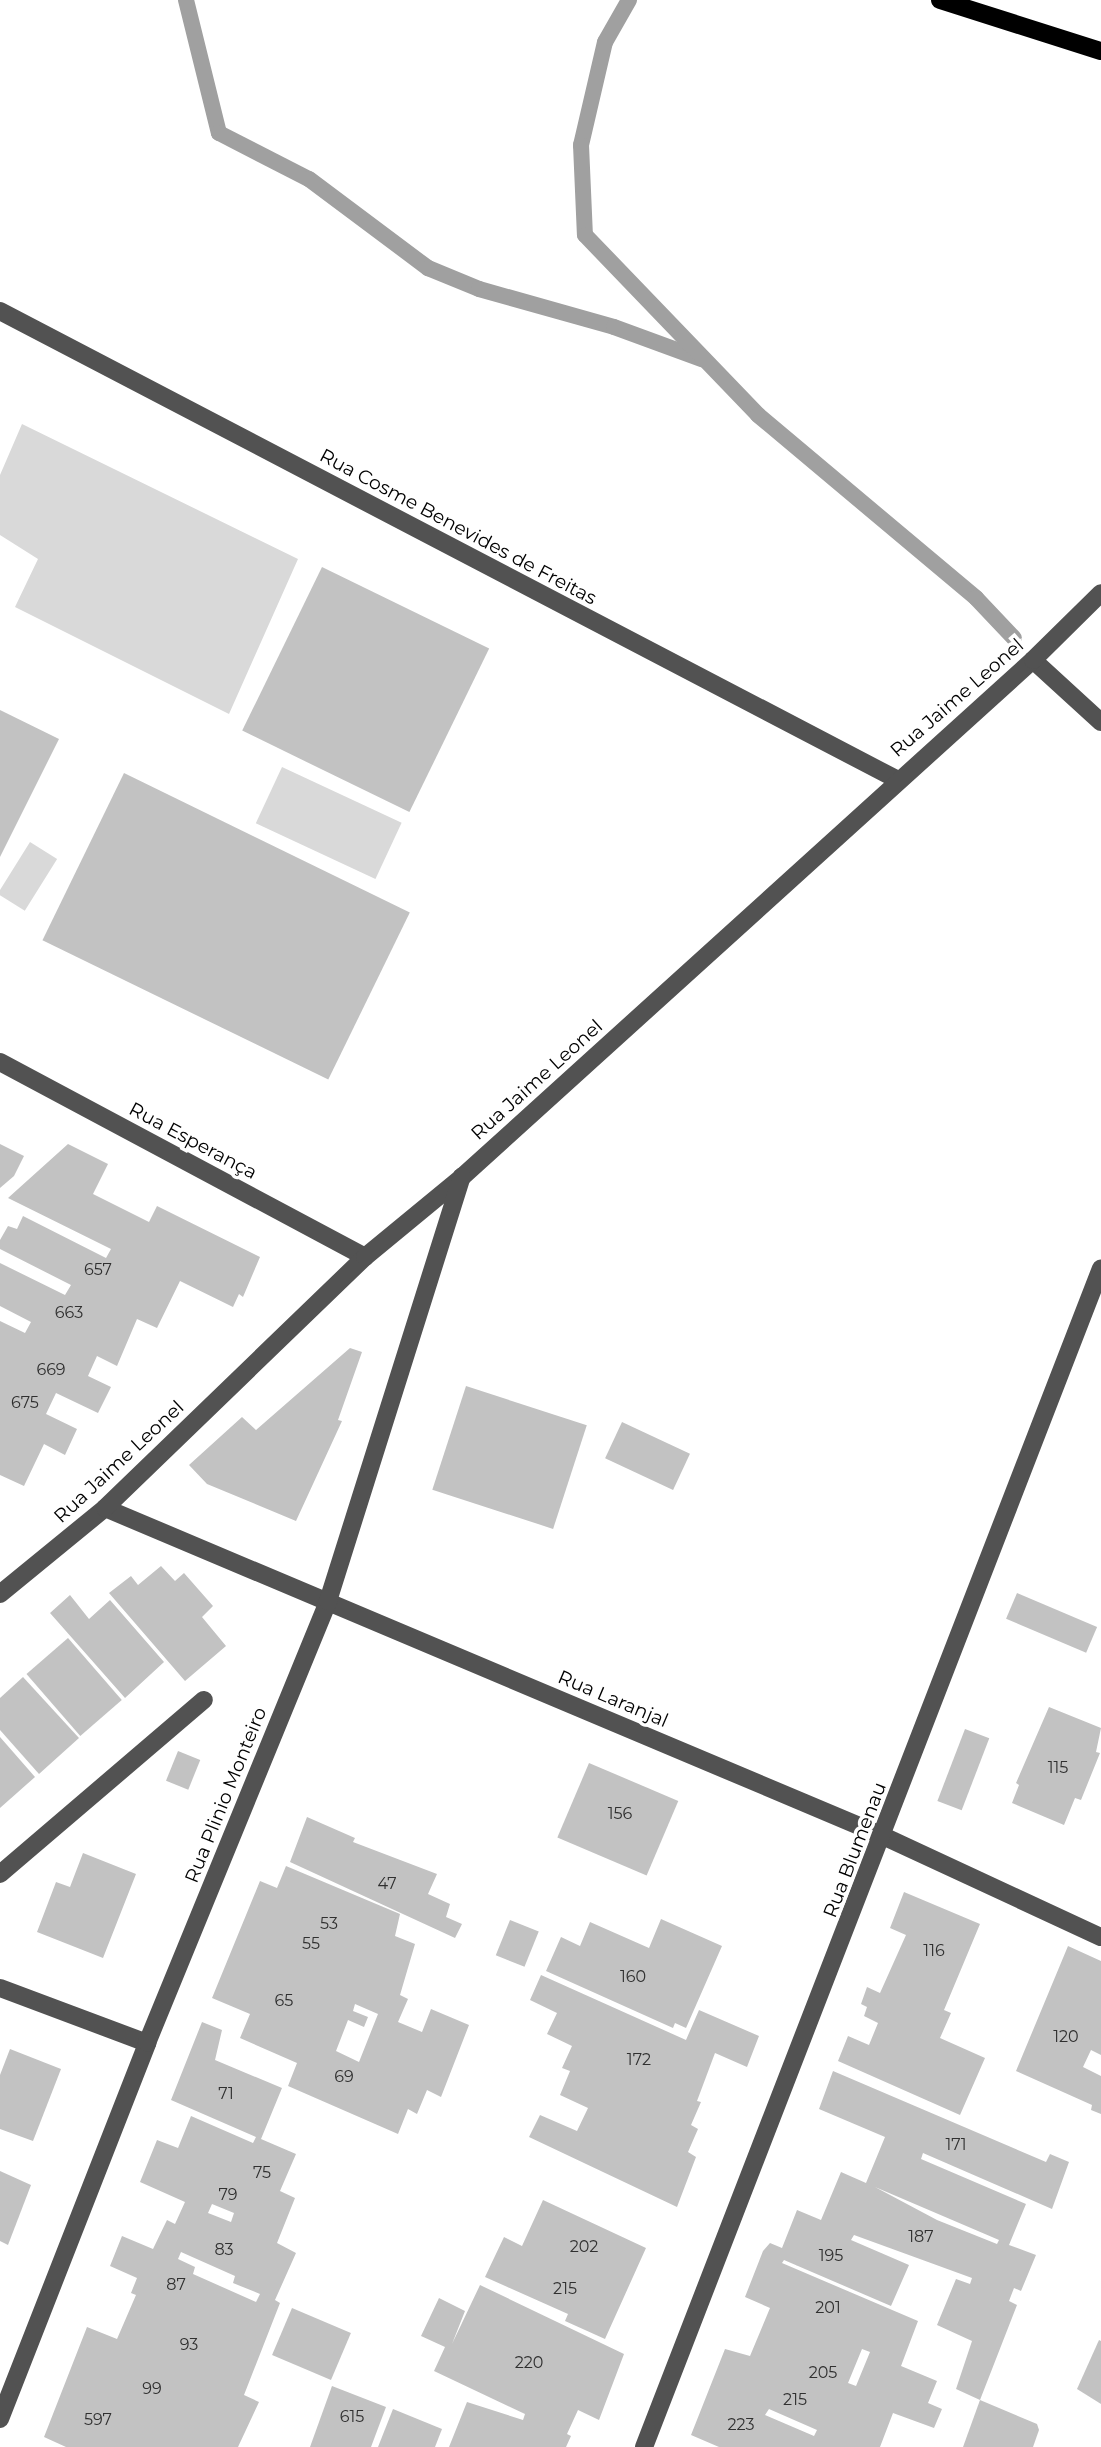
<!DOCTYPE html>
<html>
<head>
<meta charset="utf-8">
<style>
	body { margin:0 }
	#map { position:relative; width:1101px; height:2447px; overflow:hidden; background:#fff; font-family:Montserrat,sans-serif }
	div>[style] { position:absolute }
	.green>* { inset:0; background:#d9d9d9; transform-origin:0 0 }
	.stream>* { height:16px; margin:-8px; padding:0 8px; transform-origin:8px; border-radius:8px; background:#a0a0a0 }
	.building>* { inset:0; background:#c2c2c2; transform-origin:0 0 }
	.minor>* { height:18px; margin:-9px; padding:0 9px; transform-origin:9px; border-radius:9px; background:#525252 }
	.major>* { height:18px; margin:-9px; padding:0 9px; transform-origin:9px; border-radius:9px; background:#000 }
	span { translate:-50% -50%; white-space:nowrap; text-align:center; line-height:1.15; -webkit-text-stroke:7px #fff; paint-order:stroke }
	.number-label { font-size:16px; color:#303030 }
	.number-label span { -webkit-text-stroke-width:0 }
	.street-label { font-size:19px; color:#000 }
</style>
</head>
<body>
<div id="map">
	<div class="green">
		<div style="clip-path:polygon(22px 424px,298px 559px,229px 714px,15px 607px,38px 559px,0 535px,0 475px)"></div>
		<div style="left:282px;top:767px;width:132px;height:62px;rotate:25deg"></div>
		<div style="left:30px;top:842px;width:32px;height:61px;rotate:32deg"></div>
	</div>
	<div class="stream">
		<div style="left:186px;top:0;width:137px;rotate:76.1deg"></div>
		<div style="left:219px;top:133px;width:101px;rotate:27.1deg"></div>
		<div style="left:309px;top:179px;width:149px;rotate:36.8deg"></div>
		<div style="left:428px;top:268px;width:55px;rotate:22.4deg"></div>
		<div style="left:479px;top:289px;width:140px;rotate:15.7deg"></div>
		<div style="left:614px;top:327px;width:93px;rotate:20.2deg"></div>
		<div style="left:629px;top:0;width:48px;rotate:119.7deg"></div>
		<div style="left:605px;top:42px;width:106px;rotate:103.1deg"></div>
		<div style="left:581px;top:145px;width:90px;rotate:87.5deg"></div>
		<div style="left:585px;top:235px;width:250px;rotate:46.1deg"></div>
		<div style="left:758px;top:415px;width:285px;rotate:40deg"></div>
		<div style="left:976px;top:598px;width:55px;rotate:46.5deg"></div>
	</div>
	<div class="building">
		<div style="left:322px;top:567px;width:186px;height:182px;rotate:26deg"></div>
		<div style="clip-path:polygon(0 710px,59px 739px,0 857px)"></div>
		<div style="left:124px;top:773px;width:318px;height:186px;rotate:26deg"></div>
		<div style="clip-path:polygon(0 1144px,24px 1156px,14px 1176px,0 1188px)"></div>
		<div style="clip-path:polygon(68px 1144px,108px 1164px,93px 1194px,149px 1222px,157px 1206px,260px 1257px,243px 1297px,239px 1294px,233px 1307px,180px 1281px,157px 1328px,137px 1319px,117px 1366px,97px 1356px,88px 1376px,111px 1387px,98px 1413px,56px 1393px,46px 1414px,77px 1429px,65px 1455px,44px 1444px,24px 1486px,0 1475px,0 1321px,25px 1333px,31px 1322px,0 1306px,0 1263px,65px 1295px,71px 1285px,0 1249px,0 1240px,8px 1226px,17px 1229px,23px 1216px,106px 1258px,111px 1249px,8px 1198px)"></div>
		<div style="clip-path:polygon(350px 1348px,362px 1352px,338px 1420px,342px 1421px,296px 1521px,207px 1484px,189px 1465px,242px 1417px,256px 1430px)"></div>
		<div style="left:466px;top:1386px;width:127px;height:109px;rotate:18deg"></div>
		<div style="left:622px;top:1422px;width:75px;height:40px;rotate:25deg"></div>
		<div style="clip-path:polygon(161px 1566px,175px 1581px,184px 1573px,213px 1606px,202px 1617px,226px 1646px,185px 1681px,109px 1593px,131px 1576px,138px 1585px)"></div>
		<div style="left:1017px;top:1593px;width:87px;height:28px;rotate:23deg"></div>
		<div style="clip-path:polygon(70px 1595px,89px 1619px,110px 1600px,164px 1662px,125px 1698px,50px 1613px)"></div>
		<div style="left:68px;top:1638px;width:82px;height:55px;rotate:49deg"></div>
		<div style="clip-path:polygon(23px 1677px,79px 1738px,39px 1774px,0 1730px,0 1698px)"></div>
		<div style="clip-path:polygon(1049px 1707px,1101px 1728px,1096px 1752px,1100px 1753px,1081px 1800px,1075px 1798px,1064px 1825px,1012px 1803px,1019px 1785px,1016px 1783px)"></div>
		<div style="left:965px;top:1729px;width:26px;height:77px;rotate:21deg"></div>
		<div style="clip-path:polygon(0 1737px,35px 1777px,0 1808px)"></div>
		<div style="left:178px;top:1751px;width:24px;height:32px;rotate:22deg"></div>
		<div style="left:589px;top:1763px;width:97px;height:81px;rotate:23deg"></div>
		<div style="clip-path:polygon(307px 1817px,355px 1838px,353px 1842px,437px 1874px,428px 1894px,450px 1904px,446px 1917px,462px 1924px,455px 1938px,290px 1862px)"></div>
		<div style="clip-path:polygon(83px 1853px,136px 1874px,103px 1958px,37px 1932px,56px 1882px,70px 1887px)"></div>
		<div style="clip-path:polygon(evenodd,286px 1866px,400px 1914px,395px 1936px,415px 1944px,400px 1995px,408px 1999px,398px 2022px,422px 2032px,431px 2009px,469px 2025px,441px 2097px,427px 2090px,417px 2114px,408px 2109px,398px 2134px,288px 2086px,297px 2063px,240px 2038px,250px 2014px,212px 1998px,260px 1881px,277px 1888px,286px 1866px,355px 2004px,378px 2014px,359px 2062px,336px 2051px,348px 2020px,364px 2027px,368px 2017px,353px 2011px,355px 2004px)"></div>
		<div style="clip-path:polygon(904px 1892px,980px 1924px,944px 2010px,951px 2013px,940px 2038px,985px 2058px,960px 2115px,838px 2061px,848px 2036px,869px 2045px,878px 2023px,864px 2016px,867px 2007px,861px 2004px,867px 1987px,880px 1993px,906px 1935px,890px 1928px)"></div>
		<div style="clip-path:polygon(661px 1919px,722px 1946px,686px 2028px,675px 2023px,673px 2028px,546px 1971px,561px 1937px,580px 1946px,590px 1922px,649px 1948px)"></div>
		<div style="left:510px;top:1920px;width:31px;height:38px;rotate:22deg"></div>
		<div style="clip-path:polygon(1068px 1946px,1101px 1961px,1101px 2055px,1091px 2050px,1083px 2067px,1101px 2076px,1101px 2114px,1091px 2110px,1092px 2105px,1016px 2071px)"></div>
		<div style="clip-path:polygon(541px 1975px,686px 2040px,699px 2010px,759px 2036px,747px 2067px,715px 2053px,697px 2101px,701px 2102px,691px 2125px,698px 2129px,688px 2152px,696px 2157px,677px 2207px,529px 2137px,540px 2115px,577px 2131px,588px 2108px,560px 2095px,570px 2071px,562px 2068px,572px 2046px,547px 2034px,557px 2013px,530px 2000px)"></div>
		<div style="clip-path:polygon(evenodd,202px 2022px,222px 2030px,215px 2060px,282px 2088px,261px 2139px,296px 2154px,280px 2191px,295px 2198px,277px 2243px,296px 2253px,275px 2300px,280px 2303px,244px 2395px,259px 2402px,238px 2447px,66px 2447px,44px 2437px,87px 2327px,117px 2339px,136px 2295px,131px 2293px,137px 2278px,110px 2266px,122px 2236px,153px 2249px,167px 2220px,175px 2224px,185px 2202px,140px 2182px,157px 2140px,178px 2148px,191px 2116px,253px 2143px,256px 2137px,171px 2100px,202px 2022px,212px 2204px,234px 2213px,231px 2222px,208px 2213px,212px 2204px,202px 2022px,181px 2252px,235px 2276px,233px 2283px,260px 2294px,256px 2302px,193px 2274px,195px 2267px,178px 2259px,181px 2252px)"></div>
		<div style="clip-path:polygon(10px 2049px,61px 2069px,33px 2141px,0 2129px,0 2075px)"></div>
		<div style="clip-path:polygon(evenodd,833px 2071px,1046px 2162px,1050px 2154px,1069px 2162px,1052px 2209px,923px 2153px,921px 2159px,1026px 2204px,1009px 2245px,1036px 2255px,1021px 2291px,1014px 2288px,1009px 2301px,1017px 2305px,980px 2400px,956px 2389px,972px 2341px,937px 2325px,956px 2279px,970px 2284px,972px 2278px,854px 2235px,851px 2240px,909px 2265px,891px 2306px,784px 2260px,782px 2263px,918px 2321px,901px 2366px,937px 2381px,928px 2403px,942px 2409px,934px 2428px,893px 2413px,880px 2447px,719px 2447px,691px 2435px,725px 2349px,750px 2356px,770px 2308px,745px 2297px,763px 2251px,770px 2243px,782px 2248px,797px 2210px,821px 2220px,841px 2172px,866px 2183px,885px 2137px,819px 2109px,833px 2071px,875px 2187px,999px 2240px,997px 2244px,937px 2220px,875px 2187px,833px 2071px,862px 2349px,870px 2352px,856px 2386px,848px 2383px,862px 2349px,833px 2071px,769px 2409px,817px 2430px,814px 2436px,765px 2415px,769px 2409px)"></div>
		<div style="clip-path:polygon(0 2171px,31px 2185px,8px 2245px,0 2241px)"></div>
		<div style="clip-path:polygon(543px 2200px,646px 2248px,605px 2339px,565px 2321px,568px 2314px,485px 2277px,504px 2237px,522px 2246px)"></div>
		<div style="clip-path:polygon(480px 2285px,624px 2354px,599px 2420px,578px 2410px,567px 2434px,571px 2436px,566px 2447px,449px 2447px,467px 2402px,523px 2420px,525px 2414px,434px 2371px,445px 2347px,421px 2336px,439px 2298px,465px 2311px,452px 2344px)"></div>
		<div style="left:292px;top:2308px;width:64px;height:51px;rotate:23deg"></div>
		<div style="clip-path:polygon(1099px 2340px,1101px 2341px,1101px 2404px,1077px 2389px)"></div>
		<div style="clip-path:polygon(332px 2386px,386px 2407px,371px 2447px,310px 2447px)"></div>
		<div style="clip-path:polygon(980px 2400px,1037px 2424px,1039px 2430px,1033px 2447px,963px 2447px)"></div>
		<div style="clip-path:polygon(393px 2409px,442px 2429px,435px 2447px,378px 2447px)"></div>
	</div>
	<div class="minor">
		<div style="left:0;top:311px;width:1011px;rotate:27.58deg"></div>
		<div style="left:1033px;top:660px;width:92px;rotate:42.4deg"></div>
		<div style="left:0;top:1062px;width:414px;rotate:28.1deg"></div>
		<div style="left:105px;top:1508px;width:844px;rotate:22.86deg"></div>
		<div style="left:883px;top:1836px;width:240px;rotate:24.9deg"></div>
		<div style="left:0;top:1594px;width:136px;rotate:-39.3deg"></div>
		<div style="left:105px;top:1508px;width:361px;rotate:-44deg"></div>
		<div style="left:365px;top:1257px;width:126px;rotate:-39.5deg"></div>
		<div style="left:462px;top:1177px;width:770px;rotate:-42.16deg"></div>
		<div style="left:1033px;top:660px;width:95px;rotate:-44.6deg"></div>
		<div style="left:0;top:1874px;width:268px;rotate:-40.5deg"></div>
		<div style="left:0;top:1988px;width:157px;rotate:20.5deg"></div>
		<div style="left:0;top:2419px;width:404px;rotate:-68.6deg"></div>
		<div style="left:147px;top:2043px;width:478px;rotate:-67.7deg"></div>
		<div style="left:328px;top:1601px;width:445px;rotate:-72.5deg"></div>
		<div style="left:644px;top:2447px;width:1264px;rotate:-68.81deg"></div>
	</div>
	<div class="major">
		<div style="left:940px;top:0;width:169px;rotate:17.6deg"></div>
	</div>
	<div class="number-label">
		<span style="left:98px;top:1270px">657</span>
		<span style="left:69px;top:1313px">663</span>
		<span style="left:51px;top:1370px">669</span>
		<span style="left:25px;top:1403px">675</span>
		<span style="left:1058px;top:1768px">115</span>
		<span style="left:620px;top:1814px">156</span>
		<span style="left:387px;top:1884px">47</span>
		<span style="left:329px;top:1924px">53</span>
		<span style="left:311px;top:1944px">55</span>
		<span style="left:934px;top:1951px">116</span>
		<span style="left:633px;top:1977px">160</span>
		<span style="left:284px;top:2001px">65</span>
		<span style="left:1066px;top:2037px">120</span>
		<span style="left:639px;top:2060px">172</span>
		<span style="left:344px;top:2077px">69</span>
		<span style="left:226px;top:2094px">71</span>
		<span style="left:956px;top:2145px">171</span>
		<span style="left:262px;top:2173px">75</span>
		<span style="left:228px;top:2195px">79</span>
		<span style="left:921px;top:2237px">187</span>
		<span style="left:584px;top:2247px">202</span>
		<span style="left:224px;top:2250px">83</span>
		<span style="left:831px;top:2256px">195</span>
		<span style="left:176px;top:2285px">87</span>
		<span style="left:565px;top:2289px">215</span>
		<span style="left:828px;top:2308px">201</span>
		<span style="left:189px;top:2345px">93</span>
		<span style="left:529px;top:2363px">220</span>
		<span style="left:823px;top:2373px">205</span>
		<span style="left:152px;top:2389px">99</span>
		<span style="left:795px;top:2400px">215</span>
		<span style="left:352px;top:2417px">615</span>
		<span style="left:98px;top:2420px">597</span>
		<span style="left:741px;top:2425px">223</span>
	</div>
	<div class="street-label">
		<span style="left:458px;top:527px;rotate:28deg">Rua Cosme Benevides de Freitas</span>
		<span style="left:957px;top:698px;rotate:-41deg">Rua Jaime Leonel</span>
		<span style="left:537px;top:1080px;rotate:-42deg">Rua Jaime Leonel</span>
		<span style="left:193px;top:1141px;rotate:28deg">Rua Esperança</span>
		<span style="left:119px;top:1462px;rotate:-43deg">Rua Jaime Leonel</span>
		<span style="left:613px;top:1699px;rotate:23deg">Rua Laranjal</span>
		<span style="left:226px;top:1795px;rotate:-68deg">Rua Plinio Monteiro</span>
		<span style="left:855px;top:1850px;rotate:-69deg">Rua Blumenau</span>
	</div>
</div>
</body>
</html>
